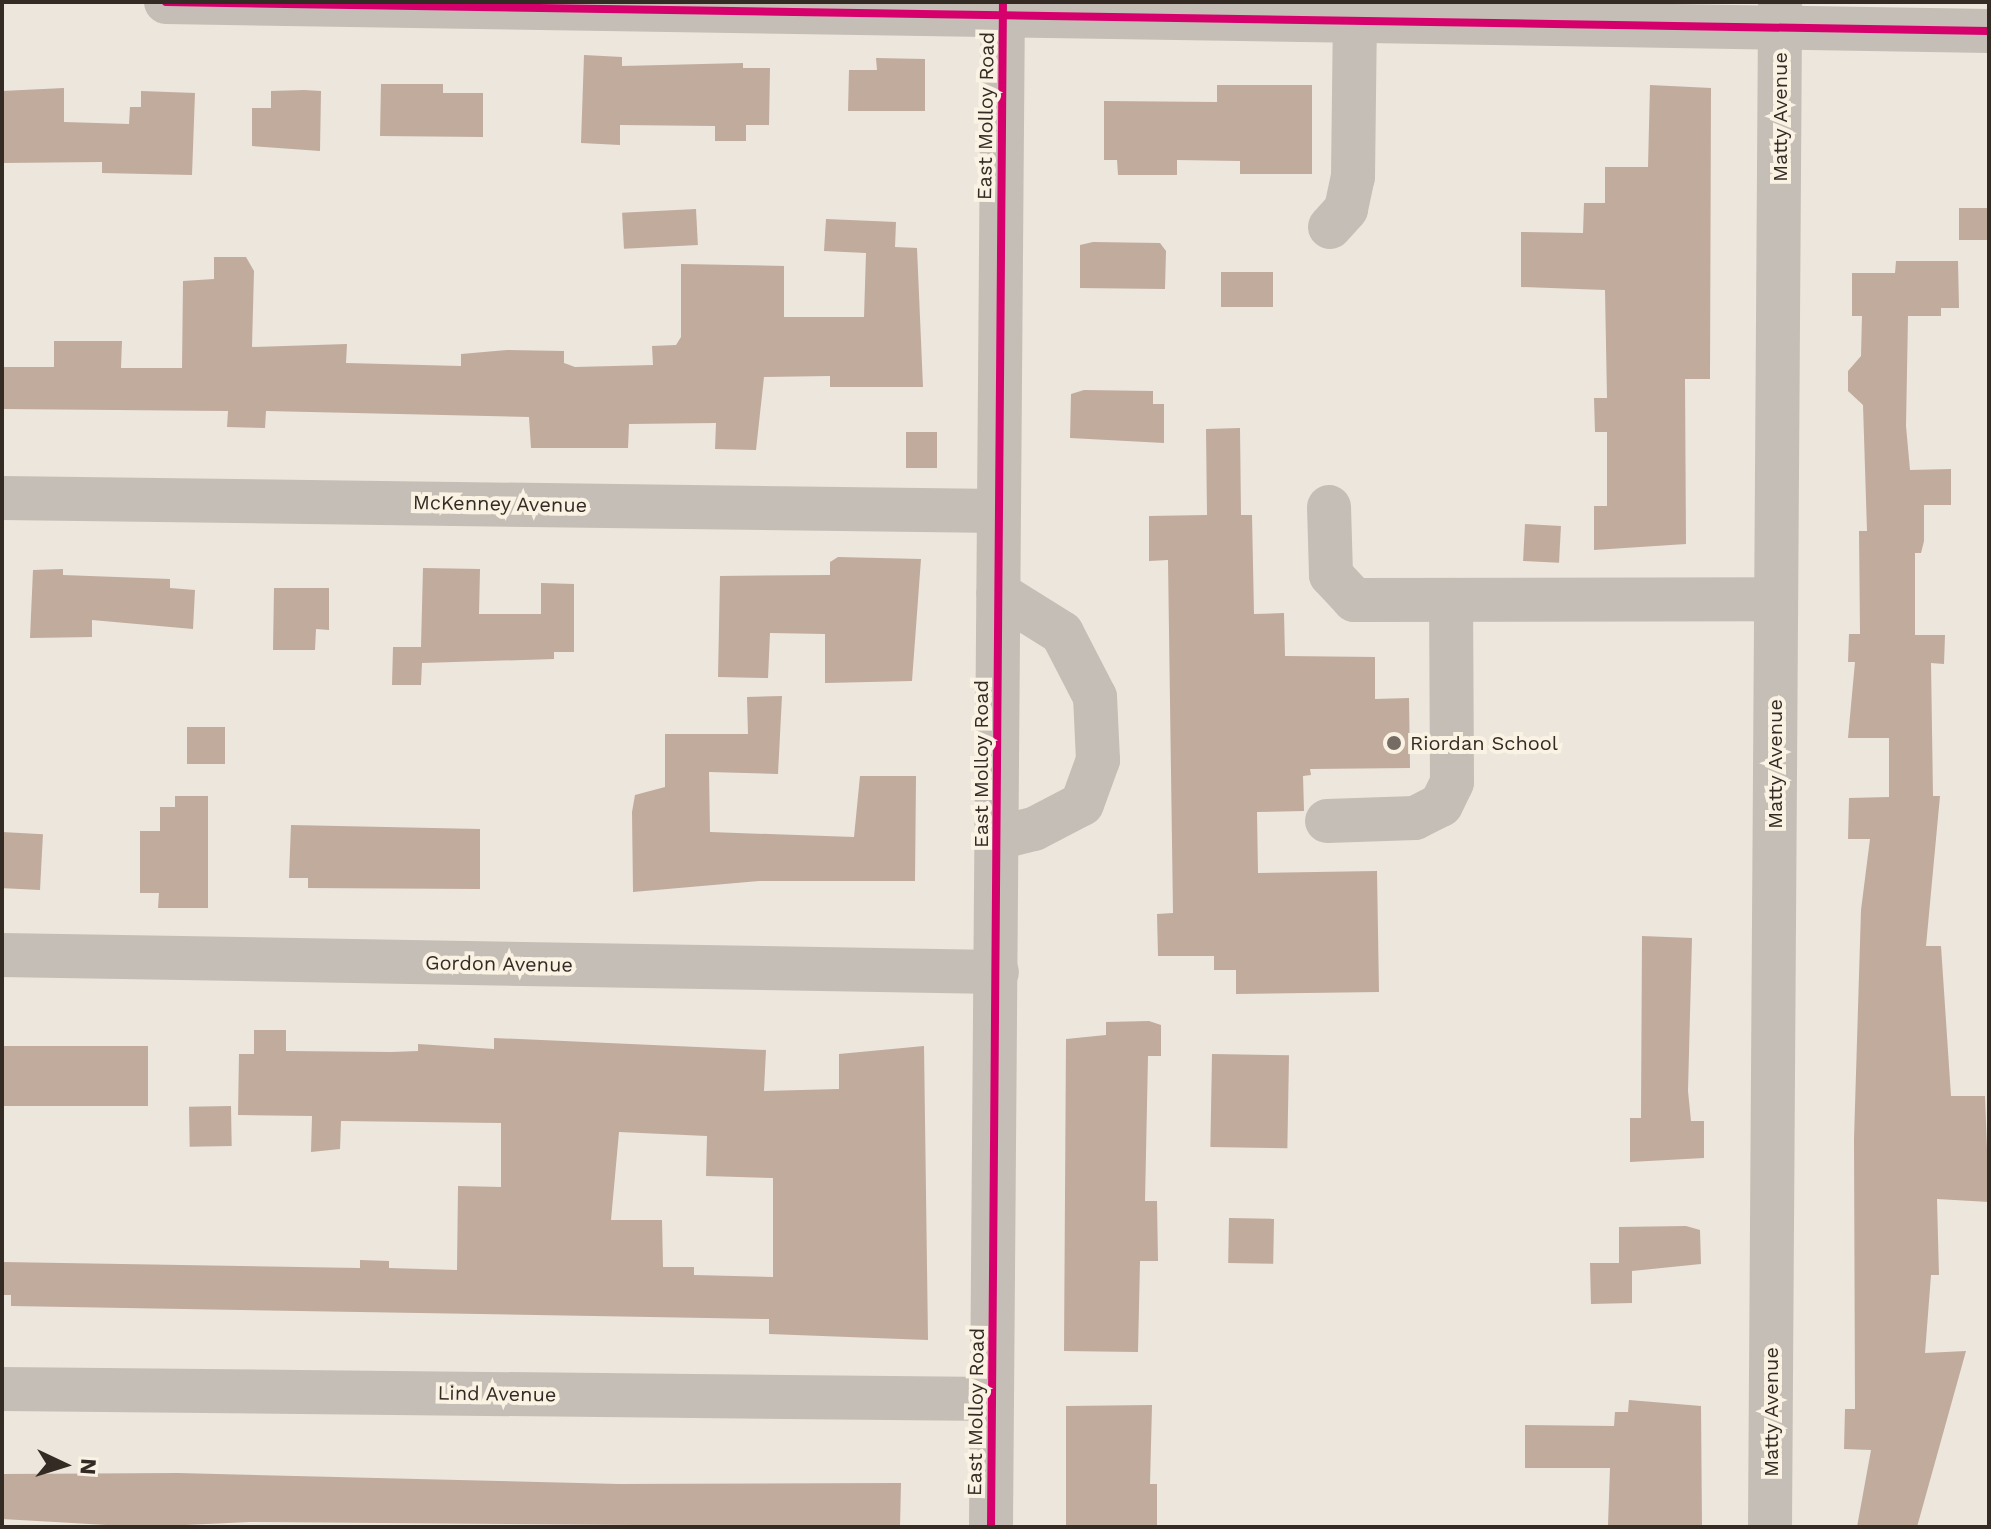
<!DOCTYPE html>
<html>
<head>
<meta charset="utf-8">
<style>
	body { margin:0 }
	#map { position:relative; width:1991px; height:1529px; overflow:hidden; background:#ece6dc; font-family:"Work Sans",sans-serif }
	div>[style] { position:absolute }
	.building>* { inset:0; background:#c1ab9d; transform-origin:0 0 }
	.minor>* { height:44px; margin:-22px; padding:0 22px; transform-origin:22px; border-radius:22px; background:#c4beb6 }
	.cycleway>* { height:8px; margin:-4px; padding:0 4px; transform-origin:4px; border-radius:4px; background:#d6006c }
	.dots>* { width:22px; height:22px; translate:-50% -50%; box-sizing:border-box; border:4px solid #faf2e3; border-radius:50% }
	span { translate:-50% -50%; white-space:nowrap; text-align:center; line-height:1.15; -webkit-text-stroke:8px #faf2e3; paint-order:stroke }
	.street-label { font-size:20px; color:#352b25 }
	.poi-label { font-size:20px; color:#352b25 }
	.left { translate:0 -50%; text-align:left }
	.frame { position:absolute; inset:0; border:4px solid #352b25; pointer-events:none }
	.north { position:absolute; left:24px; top:1425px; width:80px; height:80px; -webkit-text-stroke:6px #faf2e3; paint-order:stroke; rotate:94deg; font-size:22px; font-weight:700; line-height:32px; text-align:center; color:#352b25 }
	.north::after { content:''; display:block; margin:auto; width:28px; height:36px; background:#352b25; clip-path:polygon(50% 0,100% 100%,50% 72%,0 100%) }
</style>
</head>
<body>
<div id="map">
	<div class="building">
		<div style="clip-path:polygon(584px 55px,622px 57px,622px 66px,743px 63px,743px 68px,770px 68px,769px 125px,746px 125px,746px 141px,715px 141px,715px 126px,620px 125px,620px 145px,581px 143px)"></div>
		<div style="clip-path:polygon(876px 58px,925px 59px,925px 111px,848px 111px,849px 70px,877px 70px)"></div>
		<div style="clip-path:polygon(381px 84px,443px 84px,443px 93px,483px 93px,483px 137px,380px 136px)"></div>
		<div style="clip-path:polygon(1217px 85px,1312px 85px,1312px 174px,1240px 174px,1240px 161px,1177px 160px,1177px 175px,1118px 175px,1117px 160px,1104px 160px,1104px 101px,1217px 102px)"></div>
		<div style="clip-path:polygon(1650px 85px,1711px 88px,1710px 379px,1685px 379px,1686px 544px,1594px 550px,1594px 506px,1607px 506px,1607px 432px,1595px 432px,1594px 398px,1607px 398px,1605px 290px,1521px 287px,1521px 232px,1583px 233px,1584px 203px,1605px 203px,1605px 167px,1648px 167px)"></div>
		<div style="clip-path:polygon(64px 88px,64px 122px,129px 124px,130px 107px,141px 107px,141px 91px,195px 93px,192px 175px,102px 173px,102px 162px,2px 163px,2px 91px)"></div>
		<div style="clip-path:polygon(304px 90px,321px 91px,320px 151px,252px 146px,252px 108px,271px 108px,271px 91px)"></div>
		<div style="left:1959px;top:208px;width:30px;height:32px"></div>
		<div style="left:696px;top:209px;width:36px;height:74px;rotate:87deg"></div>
		<div style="clip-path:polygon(826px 219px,896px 222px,895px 247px,917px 248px,923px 387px,830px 387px,830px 376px,764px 377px,756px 450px,715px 449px,716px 423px,629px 424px,628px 448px,531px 448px,529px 417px,266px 411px,265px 428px,227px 427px,228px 411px,3px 409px,3px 367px,54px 367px,54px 341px,122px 341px,121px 368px,182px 368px,183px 281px,214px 279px,214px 257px,246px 257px,254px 271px,252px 347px,347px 344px,346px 363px,461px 366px,461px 354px,507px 350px,564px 351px,564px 363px,575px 367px,653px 365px,652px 346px,676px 345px,681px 337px,681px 264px,784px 266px,784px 317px,864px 317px,866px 253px,824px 251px)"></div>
		<div style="clip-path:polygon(1093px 242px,1160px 243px,1166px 251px,1165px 289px,1080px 288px,1080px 245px)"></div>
		<div style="clip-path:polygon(1896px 261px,1958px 261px,1959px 308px,1941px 308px,1941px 316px,1908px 316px,1906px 426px,1910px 470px,1951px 469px,1951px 505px,1924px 505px,1924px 541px,1921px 553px,1915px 553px,1915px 635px,1945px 635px,1944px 664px,1931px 663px,1933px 796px,1940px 796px,1926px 946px,1941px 946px,1951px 1096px,1985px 1096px,1989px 1202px,1937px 1199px,1939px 1275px,1931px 1275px,1925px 1353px,1966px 1351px,1917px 1527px,1857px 1527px,1871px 1450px,1844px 1449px,1845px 1409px,1855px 1409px,1854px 1139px,1861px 910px,1870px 839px,1848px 839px,1849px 798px,1889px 797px,1889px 738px,1848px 738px,1855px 662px,1848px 662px,1849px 634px,1860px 634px,1859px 531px,1867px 531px,1863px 405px,1848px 391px,1848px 371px,1861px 356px,1862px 316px,1852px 316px,1852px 273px,1895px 273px)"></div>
		<div style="left:1221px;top:272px;width:52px;height:35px"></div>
		<div style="clip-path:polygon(1084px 390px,1153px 391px,1153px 404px,1164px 404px,1164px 443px,1070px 438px,1071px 394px)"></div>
		<div style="clip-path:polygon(1240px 428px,1241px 515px,1252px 515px,1254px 614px,1284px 613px,1285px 656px,1375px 657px,1375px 699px,1409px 698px,1410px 768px,1310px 769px,1311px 775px,1303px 776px,1304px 811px,1257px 812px,1258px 873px,1377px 871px,1379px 992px,1236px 994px,1236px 970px,1214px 970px,1214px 956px,1158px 956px,1157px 914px,1173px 913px,1168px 560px,1149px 561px,1149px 516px,1207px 515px,1206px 429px)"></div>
		<div style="left:937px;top:432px;width:36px;height:31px;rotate:90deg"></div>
		<div style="left:1525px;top:524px;width:36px;height:37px;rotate:3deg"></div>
		<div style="clip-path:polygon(838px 557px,921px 559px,912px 681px,825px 683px,825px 634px,770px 633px,768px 678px,718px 677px,720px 576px,830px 575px,830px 562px)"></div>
		<div style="clip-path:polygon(423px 568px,480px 569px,479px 614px,541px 614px,541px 583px,574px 584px,574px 652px,554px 652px,554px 659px,422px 663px,421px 685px,392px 685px,393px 647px,421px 647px)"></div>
		<div style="clip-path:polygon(63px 569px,63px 575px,170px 579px,170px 588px,195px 590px,193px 629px,92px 620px,92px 637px,30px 638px,33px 570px)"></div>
		<div style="clip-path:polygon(274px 588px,329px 588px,329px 630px,316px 629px,315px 650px,273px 650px)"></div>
		<div style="clip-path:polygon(782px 696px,778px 774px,709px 772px,710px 832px,854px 837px,860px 776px,916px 776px,915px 881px,759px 881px,633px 892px,632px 812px,635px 795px,665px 787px,665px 734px,748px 734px,747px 697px)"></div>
		<div style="left:187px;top:727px;width:38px;height:37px"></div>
		<div style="clip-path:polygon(175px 796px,208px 796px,208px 908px,158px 908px,159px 893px,140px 893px,140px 831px,160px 831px,160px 807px,175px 807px)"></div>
		<div style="clip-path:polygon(291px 825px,480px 829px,480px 889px,308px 888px,308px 878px,289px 878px)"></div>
		<div style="left:2px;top:832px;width:41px;height:56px;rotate:3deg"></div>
		<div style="clip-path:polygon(1642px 936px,1692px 938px,1688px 1091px,1691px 1121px,1704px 1121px,1704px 1158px,1630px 1162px,1630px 1118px,1641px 1118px)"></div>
		<div style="clip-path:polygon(1149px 1021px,1161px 1025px,1161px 1056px,1148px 1056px,1145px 1201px,1157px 1201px,1158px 1261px,1140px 1261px,1138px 1352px,1064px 1351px,1066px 1039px,1106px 1035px,1106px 1022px)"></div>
		<div style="clip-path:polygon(evenodd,254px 1030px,286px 1030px,286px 1051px,392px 1052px,418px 1051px,418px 1044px,494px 1049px,494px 1038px,766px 1050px,764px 1091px,839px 1089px,839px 1054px,924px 1046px,928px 1340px,769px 1334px,769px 1319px,11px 1306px,11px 1295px,2px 1295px,2px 1262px,360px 1268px,360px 1260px,389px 1261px,389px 1268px,457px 1270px,458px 1186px,501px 1187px,501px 1123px,341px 1121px,340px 1149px,311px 1152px,312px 1116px,238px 1115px,239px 1054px,254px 1054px,254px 1030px,619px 1132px,707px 1136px,706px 1176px,773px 1178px,773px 1277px,694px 1275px,694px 1267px,663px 1267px,662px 1220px,611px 1220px,619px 1132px)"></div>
		<div style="left:2px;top:1046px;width:146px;height:60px"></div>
		<div style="left:1212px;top:1054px;width:77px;height:93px;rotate:1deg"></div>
		<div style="left:231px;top:1106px;width:40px;height:42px;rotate:89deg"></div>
		<div style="left:1229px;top:1218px;width:45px;height:45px;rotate:1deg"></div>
		<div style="clip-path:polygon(1686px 1226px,1700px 1230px,1701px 1264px,1632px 1271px,1632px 1303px,1591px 1304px,1590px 1263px,1619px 1263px,1619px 1227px)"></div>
		<div style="clip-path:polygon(1629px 1400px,1701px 1406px,1702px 1527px,1608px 1525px,1610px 1468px,1525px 1468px,1525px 1425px,1614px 1426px,1615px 1412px,1628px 1412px)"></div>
		<div style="clip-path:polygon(1152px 1405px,1150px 1484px,1157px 1484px,1157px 1527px,1066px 1527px,1066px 1406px)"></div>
		<div style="clip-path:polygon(178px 1473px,619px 1484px,901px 1483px,900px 1527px,250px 1522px,142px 1527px,2px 1519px,2px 1474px)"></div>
	</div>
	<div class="minor">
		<div style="left:166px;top:2px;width:1823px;rotate:0.91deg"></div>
		<div style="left:1330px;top:227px;width:24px;rotate:-48deg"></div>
		<div style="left:1346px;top:209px;width:33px;rotate:-78deg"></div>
		<div style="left:1353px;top:177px;width:156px;rotate:-89.3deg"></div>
		<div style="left:2px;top:498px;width:997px;rotate:0.75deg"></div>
		<div style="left:1329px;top:507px;width:68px;rotate:88.3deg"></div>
		<div style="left:1331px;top:575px;width:34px;rotate:47deg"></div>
		<div style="left:1354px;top:600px;width:422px;rotate:-0.1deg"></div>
		<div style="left:1327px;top:821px;width:88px;rotate:-2deg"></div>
		<div style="left:1415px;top:818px;width:29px;rotate:-27deg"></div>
		<div style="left:1441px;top:805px;width:25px;rotate:-64deg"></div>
		<div style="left:1452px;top:782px;width:182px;rotate:-90.3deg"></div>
		<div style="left:997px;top:838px;width:38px;rotate:-14deg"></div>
		<div style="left:1034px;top:829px;width:54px;rotate:-27.5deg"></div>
		<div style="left:1082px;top:804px;width:47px;rotate:-70deg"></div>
		<div style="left:1098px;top:760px;width:63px;rotate:-92.7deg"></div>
		<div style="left:1095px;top:697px;width:72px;rotate:-117.3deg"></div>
		<div style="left:1062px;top:633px;width:75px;rotate:-148deg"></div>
		<div style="left:2px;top:955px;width:995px;rotate:0.98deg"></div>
		<div style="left:2px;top:1389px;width:990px;rotate:0.58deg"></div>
		<div style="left:991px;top:1527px;width:1525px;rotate:-89.55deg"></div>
		<div style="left:1770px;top:1527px;width:1525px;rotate:-89.62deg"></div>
	</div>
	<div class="cycleway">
		<div style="left:166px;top:2px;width:1823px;rotate:0.91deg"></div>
		<div style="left:991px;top:1527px;width:1525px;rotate:-89.55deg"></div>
	</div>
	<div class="dots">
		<div style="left:1394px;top:743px;background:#756c65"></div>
	</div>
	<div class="street-label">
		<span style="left:986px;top:116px;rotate:-89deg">East Molloy Road</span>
		<span style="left:1780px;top:117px;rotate:-90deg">Matty Avenue</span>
		<span style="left:500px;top:504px;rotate:1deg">McKenney Avenue</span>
		<span style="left:981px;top:764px;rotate:-90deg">East Molloy Road</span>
		<span style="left:1775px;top:764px;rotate:-90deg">Matty Avenue</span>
		<span style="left:499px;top:964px;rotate:1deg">Gordon Avenue</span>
		<span style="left:497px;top:1394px;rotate:1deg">Lind Avenue</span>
		<span style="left:976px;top:1412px;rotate:-89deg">East Molloy Road</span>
		<span style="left:1771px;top:1412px;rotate:-90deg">Matty Avenue</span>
	</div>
	<div class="poi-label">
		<span class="left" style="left:1410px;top:743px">Riordan School</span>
	</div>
	<div class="frame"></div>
	<div class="north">N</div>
</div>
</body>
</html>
